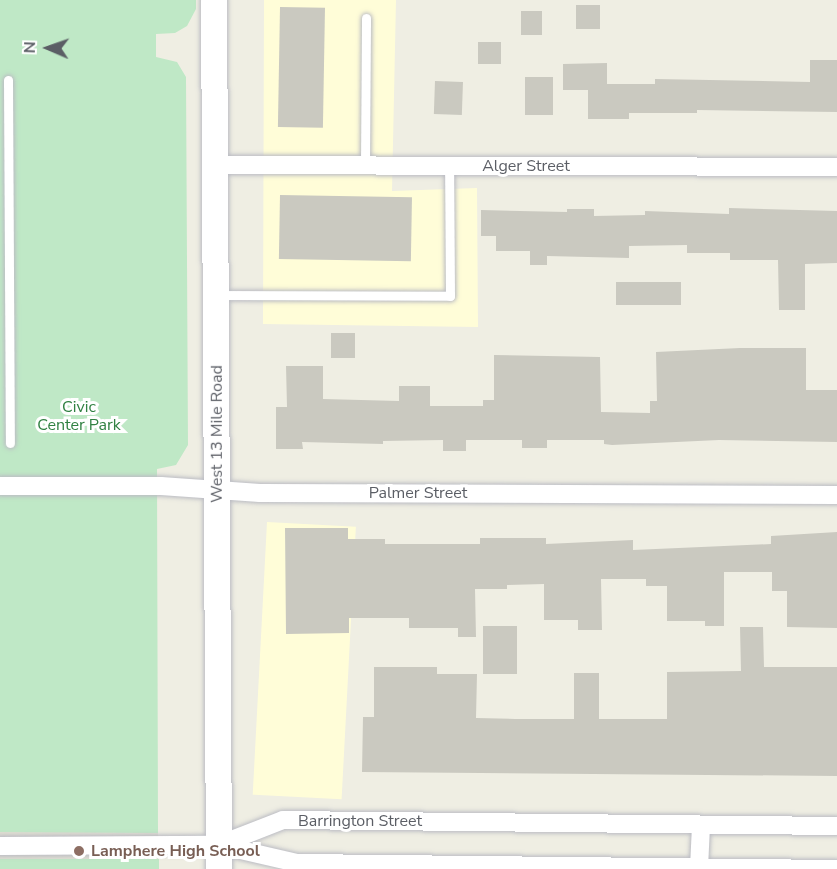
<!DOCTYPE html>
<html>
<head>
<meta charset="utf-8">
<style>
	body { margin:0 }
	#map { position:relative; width:837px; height:869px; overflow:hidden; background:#efeee3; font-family:"Nunito Sans",sans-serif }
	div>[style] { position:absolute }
	.commercial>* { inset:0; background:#fffdd8; transform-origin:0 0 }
	.education>* { inset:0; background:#dfded2; transform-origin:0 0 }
	.green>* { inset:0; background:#bfe8c6; transform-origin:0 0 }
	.building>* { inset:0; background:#cac9c0; transform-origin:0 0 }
	.roads { filter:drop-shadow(0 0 2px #bbbcc3) drop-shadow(0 0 2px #bbbcc3) }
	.service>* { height:9px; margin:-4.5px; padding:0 4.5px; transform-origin:4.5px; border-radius:4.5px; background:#fff }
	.minor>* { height:18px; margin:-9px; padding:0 9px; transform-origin:9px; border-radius:9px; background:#fff }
	.secondary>* { height:26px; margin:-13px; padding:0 13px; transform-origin:13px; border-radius:13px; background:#fff }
	.dots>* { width:16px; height:16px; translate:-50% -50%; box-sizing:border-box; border:3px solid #fff; border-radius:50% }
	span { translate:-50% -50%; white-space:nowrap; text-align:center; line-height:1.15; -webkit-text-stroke:6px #fff; paint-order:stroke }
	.street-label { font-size:16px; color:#5b5e65 }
	.park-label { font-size:16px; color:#308142 }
	.education-label { font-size:16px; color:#785e54; font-weight:700 }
	.left { translate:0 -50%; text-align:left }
	.north { position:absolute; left:18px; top:18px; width:60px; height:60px; -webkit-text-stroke:4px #fff; paint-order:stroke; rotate:272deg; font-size:16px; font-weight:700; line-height:24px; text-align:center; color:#5b5e65 }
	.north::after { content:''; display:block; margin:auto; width:21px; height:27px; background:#5b5e65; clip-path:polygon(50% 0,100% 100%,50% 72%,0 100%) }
</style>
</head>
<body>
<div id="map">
	<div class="commercial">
		<div style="clip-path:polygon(264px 0,396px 0,392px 191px,477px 188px,478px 327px,263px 324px)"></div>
		<div style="left:267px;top:522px;width:89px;height:273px;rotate:3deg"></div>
	</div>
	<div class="education">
		<div style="left:0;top:832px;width:158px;height:37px"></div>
	</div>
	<div class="green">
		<div style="clip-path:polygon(0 0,196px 0,196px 9px,187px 26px,175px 33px,156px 34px,156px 57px,177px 62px,186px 77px,188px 445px,176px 465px,157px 469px,158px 833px,0 832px)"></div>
		<div style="left:0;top:859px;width:159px;height:10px"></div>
	</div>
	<div class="building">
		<div style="left:576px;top:5px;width:24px;height:24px"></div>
		<div style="left:280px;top:7px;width:45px;height:120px;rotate:1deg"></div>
		<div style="left:521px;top:11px;width:21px;height:24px"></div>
		<div style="left:478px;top:42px;width:23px;height:22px"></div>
		<div style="clip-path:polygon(810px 60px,837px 60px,837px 112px,697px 110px,697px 113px,629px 113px,629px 119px,588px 119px,588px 90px,563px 90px,563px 64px,607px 63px,607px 84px,655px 84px,655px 79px,810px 82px)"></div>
		<div style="left:525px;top:77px;width:28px;height:38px"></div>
		<div style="left:435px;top:81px;width:28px;height:33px;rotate:2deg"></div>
		<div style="left:280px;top:195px;width:132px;height:64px;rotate:1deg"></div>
		<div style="clip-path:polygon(729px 208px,837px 211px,837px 263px,805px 264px,805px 310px,779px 310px,778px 260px,730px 260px,730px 253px,687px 253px,687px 245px,629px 246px,629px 258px,547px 256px,547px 265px,530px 265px,530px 251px,496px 251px,496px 236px,481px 236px,481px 210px,567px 212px,567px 209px,594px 209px,594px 216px,645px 215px,645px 211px,729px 214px)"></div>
		<div style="left:616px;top:282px;width:65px;height:23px"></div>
		<div style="left:331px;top:333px;width:24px;height:25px"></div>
		<div style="clip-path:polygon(740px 348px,806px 348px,806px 390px,837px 390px,837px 442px,719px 440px,612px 445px,604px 444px,604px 440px,547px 440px,547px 448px,522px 448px,522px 440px,466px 440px,466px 451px,443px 451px,443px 440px,383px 441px,383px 444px,302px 442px,303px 449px,276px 449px,276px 407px,287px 407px,286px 366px,323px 366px,323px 399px,399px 401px,399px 386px,430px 386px,430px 406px,483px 406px,483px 400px,494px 400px,494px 355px,600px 357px,601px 412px,650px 413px,650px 401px,657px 401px,656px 352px)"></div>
		<div style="clip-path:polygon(285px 528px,348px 528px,348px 539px,385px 539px,385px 544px,480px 544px,480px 538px,546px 538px,546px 544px,633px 540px,633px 550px,771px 544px,771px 536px,837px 532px,837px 628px,787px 627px,787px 591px,772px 591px,772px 572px,724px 572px,724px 626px,705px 626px,705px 621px,667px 621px,667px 586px,646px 586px,646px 579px,601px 579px,602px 630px,578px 630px,578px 620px,544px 620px,544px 584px,507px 585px,507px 589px,475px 589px,476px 637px,458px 637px,458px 628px,409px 628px,409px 618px,349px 618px,349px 633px,286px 634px)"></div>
		<div style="left:483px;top:626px;width:34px;height:48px"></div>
		<div style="clip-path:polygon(740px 627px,763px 627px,764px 667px,837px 667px,837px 776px,362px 772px,363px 717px,374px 717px,374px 667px,437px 667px,437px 674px,477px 674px,476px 718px,515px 719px,574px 719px,574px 673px,599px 673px,599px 719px,667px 719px,667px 672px,741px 671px)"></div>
	</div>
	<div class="roads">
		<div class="service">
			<div style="left:8px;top:80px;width:363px;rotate:89.7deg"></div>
			<div style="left:365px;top:166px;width:148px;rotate:-89.6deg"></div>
			<div style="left:216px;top:295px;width:234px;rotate:0.2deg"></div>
			<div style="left:450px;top:296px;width:130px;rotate:-90.4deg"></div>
		</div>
		<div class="minor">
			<div style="left:215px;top:165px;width:622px;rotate:0.18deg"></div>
			<div style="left:0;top:486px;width:161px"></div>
			<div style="left:161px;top:486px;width:99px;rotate:4deg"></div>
			<div style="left:260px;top:493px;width:577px;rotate:0.2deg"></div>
			<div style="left:219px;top:845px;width:69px;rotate:-21.3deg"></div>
			<div style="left:283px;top:820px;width:554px;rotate:0.62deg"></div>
			<div style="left:0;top:846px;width:219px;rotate:-0.3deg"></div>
			<div style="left:219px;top:845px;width:80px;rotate:13deg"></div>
			<div style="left:297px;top:863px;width:540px;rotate:0.64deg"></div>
			<div style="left:699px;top:868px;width:43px;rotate:-87.3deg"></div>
		</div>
		<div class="secondary">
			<div style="left:214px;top:0;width:869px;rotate:89.67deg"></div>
		</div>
	</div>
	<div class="dots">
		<div style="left:79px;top:851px;background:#8d6e63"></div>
	</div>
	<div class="street-label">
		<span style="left:526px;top:166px">Alger Street</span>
		<span style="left:217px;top:434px;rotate:-90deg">West 13 Mile Road</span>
		<span style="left:418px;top:493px">Palmer Street</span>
		<span style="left:360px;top:821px">Barrington Street</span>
	</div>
	<div class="park-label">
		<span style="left:79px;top:416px">Civic<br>Center Park</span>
	</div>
	<div class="education-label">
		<span class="left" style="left:91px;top:851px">Lamphere High School</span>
	</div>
	<div class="north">N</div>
</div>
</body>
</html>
